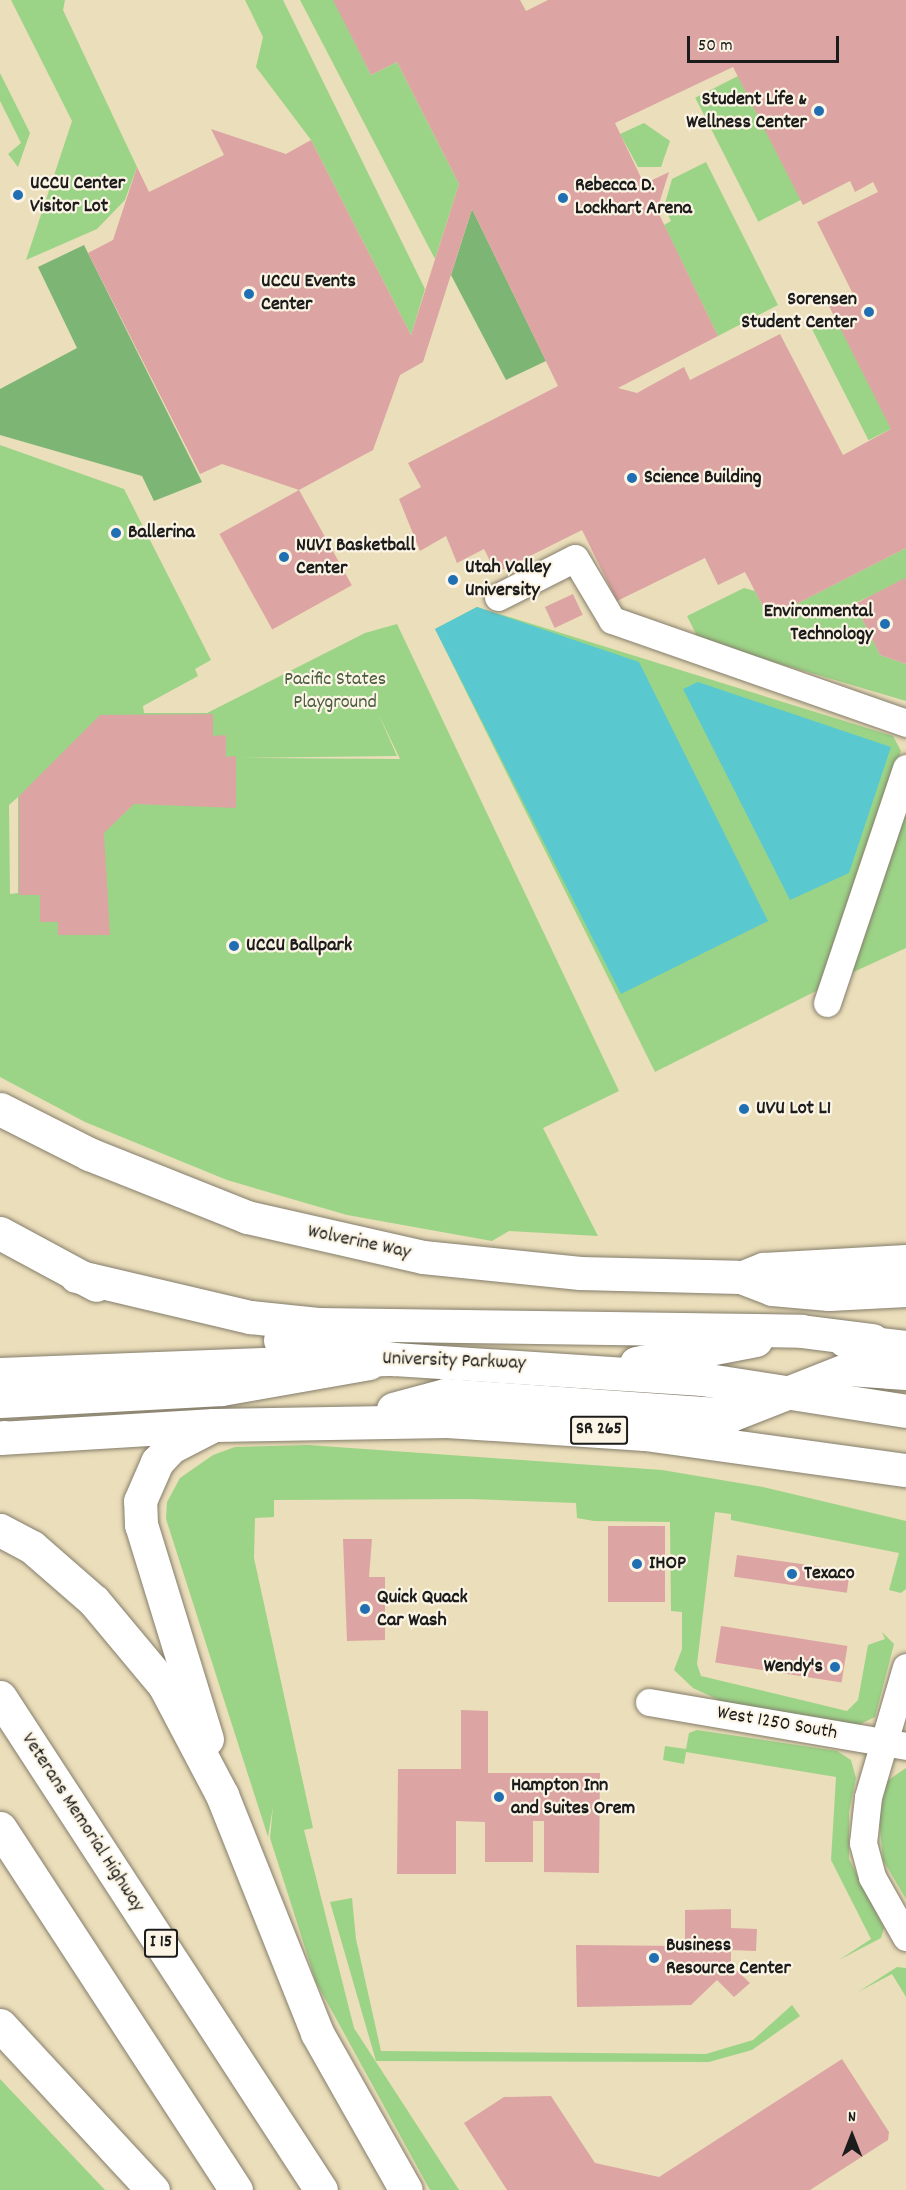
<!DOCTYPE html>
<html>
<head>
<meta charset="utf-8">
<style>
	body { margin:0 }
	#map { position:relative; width:906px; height:2190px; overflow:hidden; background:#ebdeba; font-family:Dekko,sans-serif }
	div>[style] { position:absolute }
	.green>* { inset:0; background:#9cd487; transform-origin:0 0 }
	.forest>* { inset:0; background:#7db674 }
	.water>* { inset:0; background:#5ac8cf }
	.building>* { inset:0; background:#dca5a3; transform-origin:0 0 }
	.roads { filter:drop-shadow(0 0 2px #847d6b) drop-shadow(0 0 2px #847d6b) }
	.minor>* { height:27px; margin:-13.5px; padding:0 13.5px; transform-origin:13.5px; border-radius:13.5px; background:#fff }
	.major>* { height:33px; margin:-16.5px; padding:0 16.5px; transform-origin:16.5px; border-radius:16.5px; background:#fff }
	.highway>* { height:33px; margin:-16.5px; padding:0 16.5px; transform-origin:16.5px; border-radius:16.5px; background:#fff }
	.dots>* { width:16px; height:16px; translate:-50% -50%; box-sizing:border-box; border:3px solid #fcf5e5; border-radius:50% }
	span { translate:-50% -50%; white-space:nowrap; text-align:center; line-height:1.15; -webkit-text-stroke:4.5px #fcf5e5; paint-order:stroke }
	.shield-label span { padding:2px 4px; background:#fcf5e5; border:2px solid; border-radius:4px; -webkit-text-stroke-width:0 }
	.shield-label { font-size:18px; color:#1c1c1c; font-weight:700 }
	.poi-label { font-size:20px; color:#1c1c1c; font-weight:700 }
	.right { translate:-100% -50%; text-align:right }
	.left { translate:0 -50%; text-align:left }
	.park-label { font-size:20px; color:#495c41 }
	.street-label { font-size:20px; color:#1c1c1c }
	.north { position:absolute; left:822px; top:2106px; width:60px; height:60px; -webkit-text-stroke:4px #fcf5e5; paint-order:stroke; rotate:0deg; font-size:16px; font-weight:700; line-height:24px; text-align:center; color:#1c1c1c }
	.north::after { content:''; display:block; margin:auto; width:21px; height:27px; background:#1c1c1c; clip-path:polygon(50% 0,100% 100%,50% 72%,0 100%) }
	.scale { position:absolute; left:687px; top:36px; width:152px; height:27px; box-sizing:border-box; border:3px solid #1c1c1c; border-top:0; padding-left:8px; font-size:18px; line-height:21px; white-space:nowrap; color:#1c1c1c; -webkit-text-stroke:4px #fcf5e5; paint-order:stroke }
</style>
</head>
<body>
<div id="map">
	<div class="green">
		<div style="clip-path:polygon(11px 0,65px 0,63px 10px,137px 167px,125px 200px,97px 229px,26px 260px,72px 121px)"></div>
		<div style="clip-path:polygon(245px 0,283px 0,425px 289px,411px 335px,311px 140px,256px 67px,263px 37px)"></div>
		<div style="clip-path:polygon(300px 0,334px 0,371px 75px,397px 62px,459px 184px,435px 259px)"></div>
		<div style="clip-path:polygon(0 73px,30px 133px,18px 167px,8px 154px,21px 143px,0 101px)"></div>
		<div style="left:738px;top:76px;width:139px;height:48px;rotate:63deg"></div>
		<div style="clip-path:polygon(644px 123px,670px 141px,661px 167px,638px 167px,620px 134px)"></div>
		<div style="clip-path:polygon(706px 162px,778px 305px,718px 336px,664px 225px,671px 221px,664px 207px,672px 179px)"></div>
		<div style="left:835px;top:317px;width:125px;height:26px;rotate:63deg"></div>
		<div style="clip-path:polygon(evenodd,0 445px,124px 489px,211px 660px,195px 669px,198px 676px,143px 706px,144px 713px,207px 713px,365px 633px,397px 624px,619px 1091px,543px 1128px,598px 1236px,509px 1231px,492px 1241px,347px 1215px,227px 1180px,85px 1122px,0 1077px,0 445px,378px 713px,400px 759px,240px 758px,397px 756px,378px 713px,0 445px,18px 797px,18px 893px,10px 894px,9px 805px,18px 797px)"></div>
		<div style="clip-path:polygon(906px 548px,906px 581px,855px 603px,880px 655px,906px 664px,906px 701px,699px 640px,687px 616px,744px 588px,755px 591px,769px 618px)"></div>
		<div style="clip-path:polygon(477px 607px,893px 736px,901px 751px,822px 988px,655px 1072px,435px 629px)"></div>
		<div style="clip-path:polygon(906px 797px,906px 948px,849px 974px)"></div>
		<div style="clip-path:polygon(308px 1445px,662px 1470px,763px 1487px,906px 1521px,906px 1589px,901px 1593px,889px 1590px,899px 1553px,731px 1520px,731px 1514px,715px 1512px,697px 1664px,701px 1676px,847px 1711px,858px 1700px,868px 1645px,885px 1639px,882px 1632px,894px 1644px,875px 1717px,858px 1725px,727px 1704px,693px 1688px,674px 1670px,682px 1649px,682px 1612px,671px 1611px,670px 1522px,594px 1521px,577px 1518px,576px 1503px,471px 1499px,274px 1500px,274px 1517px,255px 1518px,254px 1558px,313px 1828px,304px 1830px,354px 2028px,459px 2190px,430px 2190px,316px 1982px,270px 1838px,273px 1807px,268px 1837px,166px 1519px,167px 1502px,180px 1478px,213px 1455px,235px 1447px)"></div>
		<div style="clip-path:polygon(697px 1730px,837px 1751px,851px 1760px,856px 1778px,849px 1812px,849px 1859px,884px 1928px,881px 1938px,839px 1960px,871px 1939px,831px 1860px,836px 1777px,686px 1752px,684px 1764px,663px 1760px,665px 1746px,686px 1749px,689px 1733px)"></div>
		<div style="clip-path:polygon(906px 1768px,906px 1899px,883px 1860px,879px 1818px,887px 1781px)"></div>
		<div style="clip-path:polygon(352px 1898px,356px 1939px,381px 2051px,706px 2054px,753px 2040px,792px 2005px,800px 2016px,752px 2050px,709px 2062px,376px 2061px,330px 1902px)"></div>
		<div style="clip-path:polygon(897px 1967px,906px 1968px,906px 1997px,892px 1974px,858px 1992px)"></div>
		<div style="clip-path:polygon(0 2079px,105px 2190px,0 2190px)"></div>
	</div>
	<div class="forest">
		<div style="clip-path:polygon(472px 209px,546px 361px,506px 380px,451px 275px)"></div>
		<div style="clip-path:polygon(84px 245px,202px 482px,154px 501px,142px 476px,0 435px,0 389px,77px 348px,38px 267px)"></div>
	</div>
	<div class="water">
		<div style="clip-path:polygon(477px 607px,639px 662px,768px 921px,621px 994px,435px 629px)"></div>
		<div style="clip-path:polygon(698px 682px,891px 747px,849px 873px,790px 900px,683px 689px)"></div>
	</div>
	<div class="building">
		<div style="clip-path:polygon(evenodd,333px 0,520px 0,526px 11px,548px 0,906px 0,906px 548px,769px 618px,745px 572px,718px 585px,705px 558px,617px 601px,582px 530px,496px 573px,484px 549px,457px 563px,446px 536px,420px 551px,399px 499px,421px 487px,408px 463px,558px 386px,472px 209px,423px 362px,400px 375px,373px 450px,299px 490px,222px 464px,200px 474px,88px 253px,113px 240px,137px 167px,149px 192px,224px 155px,211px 129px,286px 154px,311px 140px,411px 335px,459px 184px,397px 62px,371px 75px,333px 0,733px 67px,803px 205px,850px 181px,855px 192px,873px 182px,878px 192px,817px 222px,853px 294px,829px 306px,891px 429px,843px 455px,780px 334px,690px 380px,684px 367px,637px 393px,618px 388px,718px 336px,657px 210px,669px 172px,644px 184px,615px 123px,733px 67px)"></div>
		<div style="left:299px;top:490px;width:109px;height:91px;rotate:61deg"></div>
		<div style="clip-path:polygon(905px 578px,906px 581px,906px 664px,880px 655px,855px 604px)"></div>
		<div style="left:573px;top:594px;width:23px;height:31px;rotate:65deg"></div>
		<div style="clip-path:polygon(213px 714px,213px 736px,226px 735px,226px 757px,236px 756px,236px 808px,134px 804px,104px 833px,110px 935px,58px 935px,58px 922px,40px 922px,40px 895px,19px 895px,19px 796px,100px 715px)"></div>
		<div style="left:608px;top:1526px;width:57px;height:76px"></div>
		<div style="clip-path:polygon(343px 1539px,372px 1539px,369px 1577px,385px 1577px,385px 1640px,347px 1641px)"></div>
		<div style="left:737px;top:1555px;width:114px;height:22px;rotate:8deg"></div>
		<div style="left:721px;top:1626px;width:128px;height:37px;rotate:9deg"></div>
		<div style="clip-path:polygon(461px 1710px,488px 1711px,488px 1773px,600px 1773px,599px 1873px,544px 1872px,544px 1821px,533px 1821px,533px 1862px,485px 1862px,485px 1822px,456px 1821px,456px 1874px,397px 1874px,398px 1769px,461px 1769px)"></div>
		<div style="clip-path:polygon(731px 1909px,731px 1928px,757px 1929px,756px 1951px,731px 1950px,731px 1965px,750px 1983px,734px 1997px,717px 1980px,691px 2005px,577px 2007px,576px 1945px,685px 1946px,685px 1910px)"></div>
		<div style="clip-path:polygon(842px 2059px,889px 2132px,888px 2140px,810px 2190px,507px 2190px,464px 2123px,504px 2097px,551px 2096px,595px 2163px,659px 2177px)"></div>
	</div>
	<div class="roads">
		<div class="minor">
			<div style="left:498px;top:597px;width:86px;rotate:-26.9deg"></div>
			<div style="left:575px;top:558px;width:72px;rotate:59.2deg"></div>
			<div style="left:612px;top:620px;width:312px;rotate:19.3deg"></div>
			<div style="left:827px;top:1003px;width:248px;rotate:-71.4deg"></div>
			<div style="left:906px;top:1667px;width:135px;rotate:106.3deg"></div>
			<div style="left:868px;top:1797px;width:46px;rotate:96.2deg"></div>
			<div style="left:863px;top:1843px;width:35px;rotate:75deg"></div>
			<div style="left:872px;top:1877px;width:69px;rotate:60.5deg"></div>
			<div style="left:649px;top:1702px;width:261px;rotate:9.7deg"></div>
		</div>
		<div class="major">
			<div style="left:0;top:1109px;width:100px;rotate:26.8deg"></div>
			<div style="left:89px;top:1154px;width:170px;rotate:21.7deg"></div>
			<div style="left:247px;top:1217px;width:180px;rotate:12.8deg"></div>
			<div style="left:423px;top:1257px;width:158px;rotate:5.8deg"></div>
			<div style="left:580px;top:1273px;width:161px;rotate:1.4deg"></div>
			<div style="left:741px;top:1277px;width:33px;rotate:21deg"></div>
			<div style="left:772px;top:1289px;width:57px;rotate:5deg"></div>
			<div style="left:829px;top:1294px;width:77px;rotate:-3deg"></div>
			<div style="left:743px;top:1277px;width:22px;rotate:-22deg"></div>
			<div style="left:763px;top:1269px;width:143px;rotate:-3.2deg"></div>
			<div style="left:844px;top:1340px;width:62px;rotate:6.4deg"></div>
			<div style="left:636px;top:1363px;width:122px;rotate:-10.9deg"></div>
			<div style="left:0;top:1374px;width:394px;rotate:-2.2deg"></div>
			<div style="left:394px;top:1359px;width:309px;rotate:3.7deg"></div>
			<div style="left:702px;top:1379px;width:206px;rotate:8.9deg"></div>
			<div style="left:393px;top:1409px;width:54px;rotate:-15.1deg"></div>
			<div style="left:445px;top:1395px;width:287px;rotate:4deg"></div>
			<div style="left:731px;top:1415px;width:126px;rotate:-21.5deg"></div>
			<div style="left:848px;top:1369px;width:58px;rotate:3.9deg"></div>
			<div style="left:0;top:1438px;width:214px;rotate:-3.5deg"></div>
			<div style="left:214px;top:1425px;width:233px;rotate:-1deg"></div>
			<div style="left:447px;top:1421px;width:198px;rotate:3.8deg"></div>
			<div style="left:645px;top:1434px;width:263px;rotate:7.9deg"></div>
		</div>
		<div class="highway">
			<div style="left:0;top:1233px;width:109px;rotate:28.4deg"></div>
			<div style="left:76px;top:1276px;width:179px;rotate:13.3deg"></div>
			<div style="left:250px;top:1317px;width:68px;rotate:5.9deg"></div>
			<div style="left:318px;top:1324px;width:483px;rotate:0.8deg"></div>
			<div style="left:801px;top:1331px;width:72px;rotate:7.2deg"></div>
			<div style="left:280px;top:1340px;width:116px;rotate:9.5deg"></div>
			<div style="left:0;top:1401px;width:222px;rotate:-3.1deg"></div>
			<div style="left:222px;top:1389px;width:149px;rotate:-10deg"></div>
			<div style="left:0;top:1438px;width:4px;rotate:-14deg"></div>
			<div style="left:0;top:1530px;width:36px;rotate:28deg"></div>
			<div style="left:32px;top:1547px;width:82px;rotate:41.1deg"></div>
			<div style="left:94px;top:1601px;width:109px;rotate:50.2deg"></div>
			<div style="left:164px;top:1685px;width:124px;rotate:62.2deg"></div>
			<div style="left:222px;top:1795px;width:256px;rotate:68.2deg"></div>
			<div style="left:317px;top:2033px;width:180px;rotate:60.5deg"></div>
			<div style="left:0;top:1697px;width:588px;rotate:56.93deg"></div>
			<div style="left:207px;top:1739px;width:224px;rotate:-107.1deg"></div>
			<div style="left:141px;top:1525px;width:24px;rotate:-92deg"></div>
			<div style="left:140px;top:1501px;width:43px;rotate:-66.4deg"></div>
			<div style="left:157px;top:1462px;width:21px;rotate:-47deg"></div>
			<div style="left:171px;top:1447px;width:48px;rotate:-27.1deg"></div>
			<div style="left:0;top:1828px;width:432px;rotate:56.9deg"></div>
			<div style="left:0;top:2025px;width:225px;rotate:47.2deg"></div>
		</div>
	</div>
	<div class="dots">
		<div style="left:819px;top:111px;background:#1f6fb2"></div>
		<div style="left:18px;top:195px;background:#1f6fb2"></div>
		<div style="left:563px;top:198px;background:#1f6fb2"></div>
		<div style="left:249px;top:294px;background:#1f6fb2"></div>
		<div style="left:869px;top:312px;background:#1f6fb2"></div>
		<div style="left:632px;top:478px;background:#1f6fb2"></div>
		<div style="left:116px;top:533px;background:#1f6fb2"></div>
		<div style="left:284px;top:557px;background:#1f6fb2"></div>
		<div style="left:453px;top:580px;background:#1f6fb2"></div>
		<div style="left:885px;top:624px;background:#1f6fb2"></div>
		<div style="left:234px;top:946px;background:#1f6fb2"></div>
		<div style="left:744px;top:1109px;background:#1f6fb2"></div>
		<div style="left:637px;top:1564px;background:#1f6fb2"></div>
		<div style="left:792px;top:1574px;background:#1f6fb2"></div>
		<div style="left:365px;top:1609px;background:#1f6fb2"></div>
		<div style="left:835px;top:1667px;background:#1f6fb2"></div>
		<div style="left:499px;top:1797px;background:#1f6fb2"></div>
		<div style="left:654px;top:1958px;background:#1f6fb2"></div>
	</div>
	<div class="shield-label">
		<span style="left:599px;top:1430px">SR 265</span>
		<span style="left:161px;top:1943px">I 15</span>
	</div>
	<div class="poi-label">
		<span class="right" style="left:807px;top:112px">Student Life &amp;<br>Wellness Center</span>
		<span class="left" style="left:30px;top:196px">UCCU Center<br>Visitor Lot</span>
		<span class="left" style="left:575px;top:198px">Rebecca D.<br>Lockhart Arena</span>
		<span class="left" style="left:261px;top:294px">UCCU Events<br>Center</span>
		<span class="right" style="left:857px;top:312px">Sorensen<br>Student Center</span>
		<span class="left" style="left:644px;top:478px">Science Building</span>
		<span class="left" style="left:128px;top:533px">Ballerina</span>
		<span class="left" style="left:296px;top:558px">NUVI Basketball<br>Center</span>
		<span class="left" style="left:465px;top:580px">Utah Valley<br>University</span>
		<span class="right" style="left:873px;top:624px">Environmental<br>Technology</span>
		<span class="left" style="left:246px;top:946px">UCCU Ballpark</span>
		<span class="left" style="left:756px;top:1109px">UVU Lot L1</span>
		<span class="left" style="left:649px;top:1564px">IHOP</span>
		<span class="left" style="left:804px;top:1574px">Texaco</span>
		<span class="left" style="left:377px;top:1610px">Quick Quack<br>Car Wash</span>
		<span class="right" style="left:823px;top:1667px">Wendy's</span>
		<span class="left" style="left:511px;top:1798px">Hampton Inn<br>and Suites Orem</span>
		<span class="left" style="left:666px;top:1958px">Business<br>Resource Center</span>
	</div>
	<div class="park-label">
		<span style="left:335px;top:692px">Pacific States<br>Playground</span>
	</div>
	<div class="street-label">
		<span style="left:359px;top:1243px;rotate:12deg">Wolverine Way</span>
		<span style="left:454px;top:1362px;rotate:2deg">University Parkway</span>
		<span style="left:777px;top:1724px;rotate:10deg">West 1250 South</span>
		<span style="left:82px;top:1823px;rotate:57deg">Veterans Memorial Highway</span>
	</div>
	<div class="north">N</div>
	<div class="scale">50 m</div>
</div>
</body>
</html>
